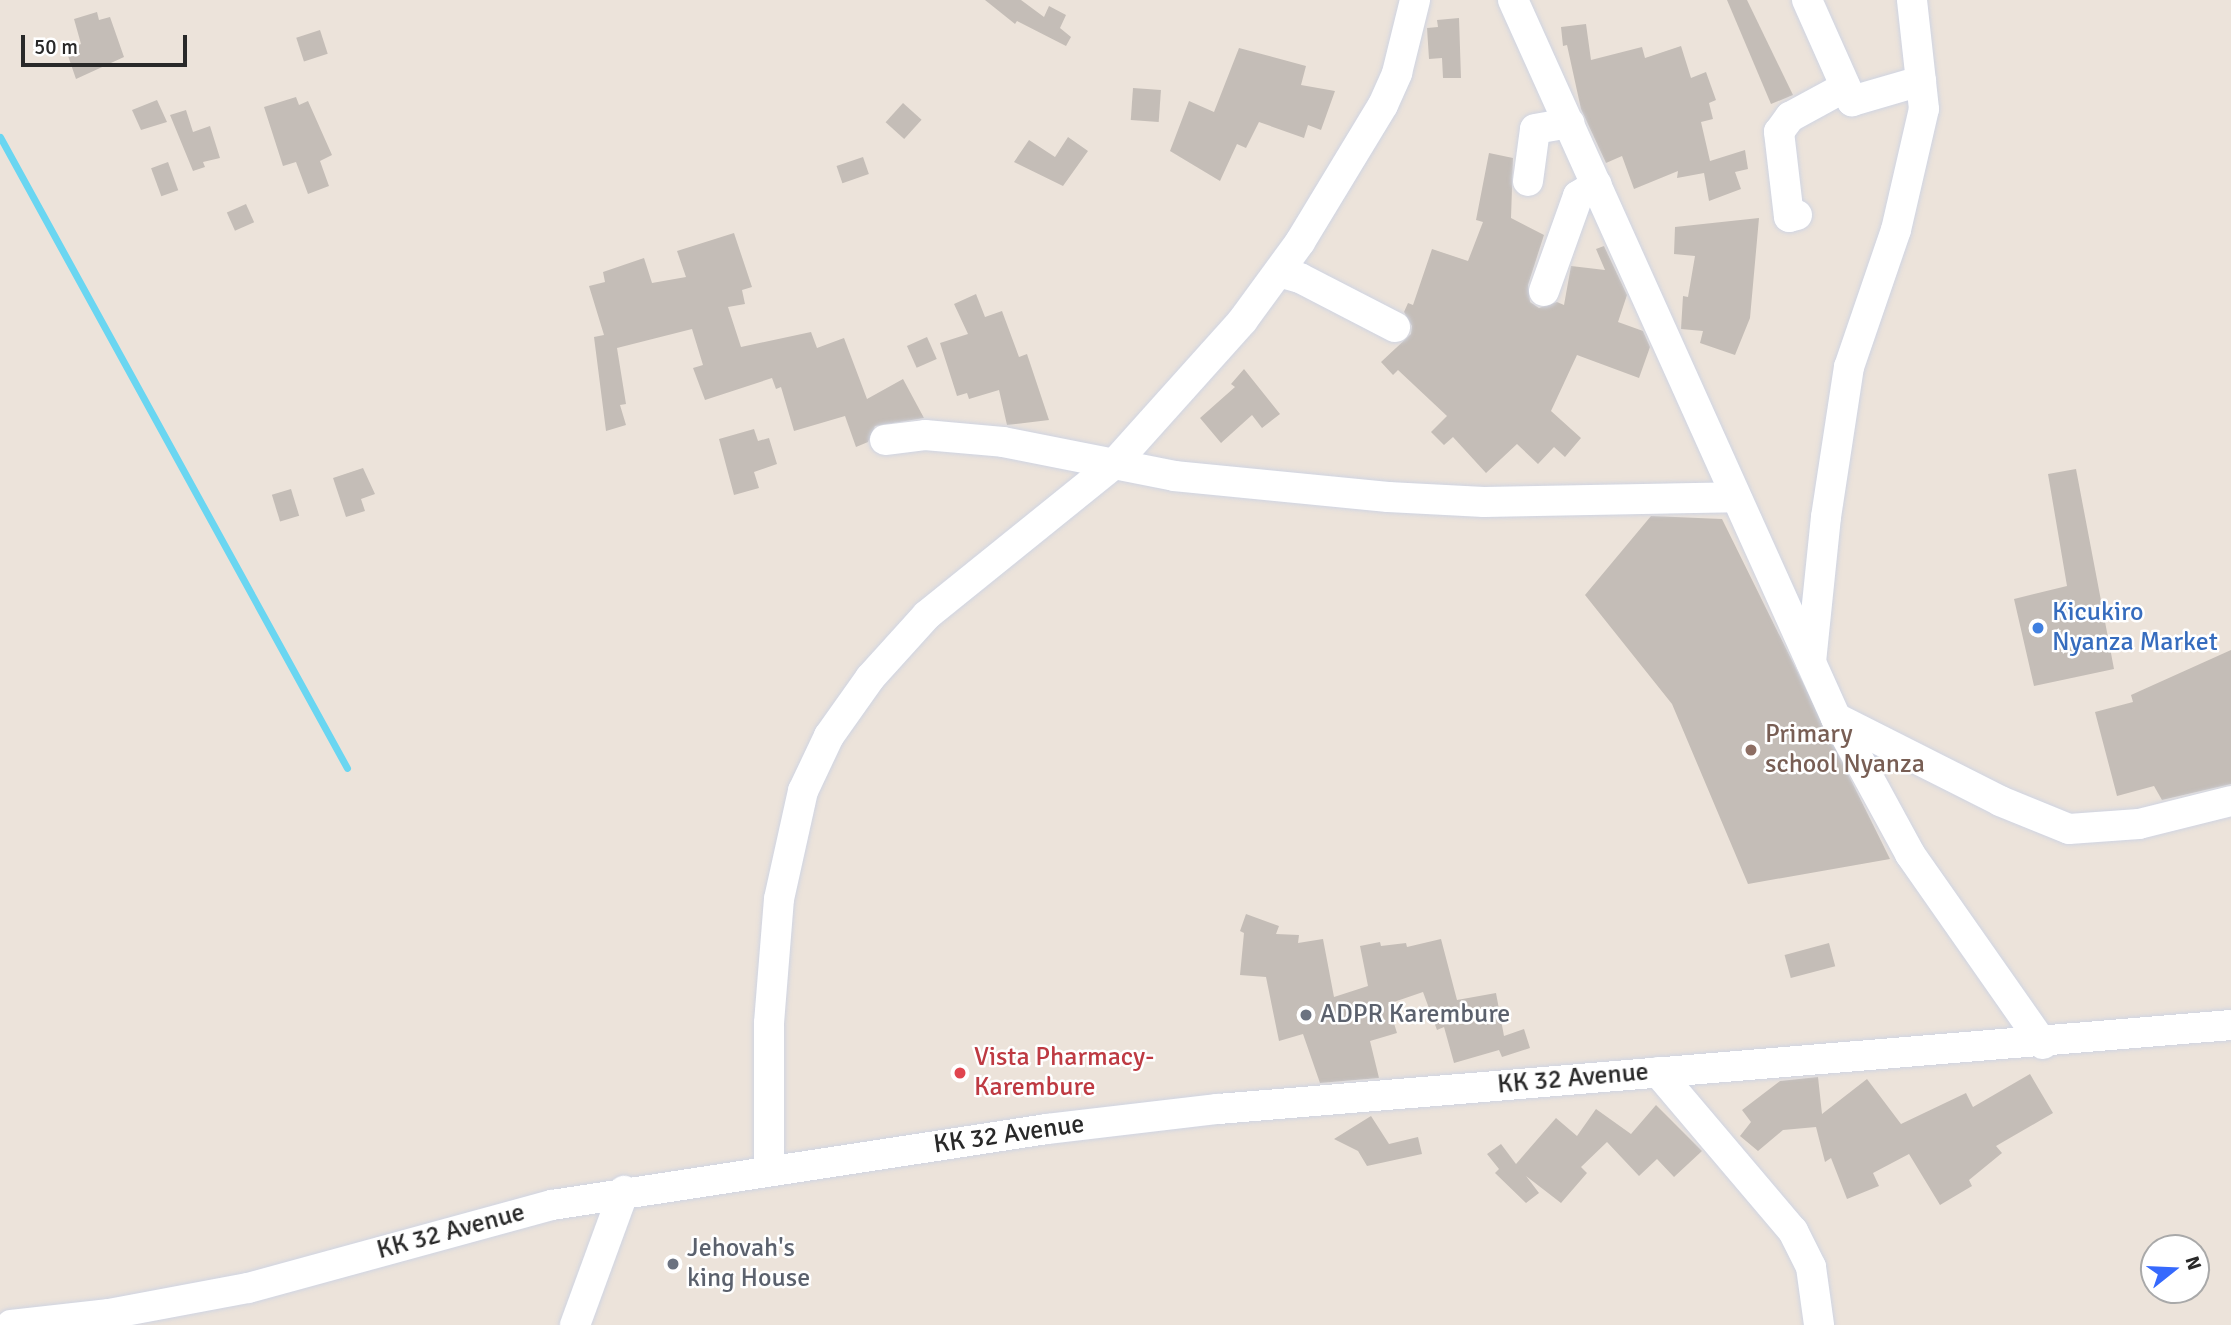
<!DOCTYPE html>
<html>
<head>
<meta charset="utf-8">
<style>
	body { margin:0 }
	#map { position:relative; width:2231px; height:1325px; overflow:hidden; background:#ece3da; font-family:Signika,sans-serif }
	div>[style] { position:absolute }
	.stream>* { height:7px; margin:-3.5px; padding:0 3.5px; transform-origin:3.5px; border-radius:3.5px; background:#6ad6f1 }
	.building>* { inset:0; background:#c4bdb7; transform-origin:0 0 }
	.roads { filter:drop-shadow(0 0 2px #cfd4e2) drop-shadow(0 0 2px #cfd4e2) }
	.minor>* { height:30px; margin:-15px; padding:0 15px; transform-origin:15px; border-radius:15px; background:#fff }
	.dots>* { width:19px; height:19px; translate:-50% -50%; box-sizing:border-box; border:4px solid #fff; border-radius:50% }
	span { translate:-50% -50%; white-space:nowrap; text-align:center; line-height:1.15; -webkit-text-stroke:5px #fff; paint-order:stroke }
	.shop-label { font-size:26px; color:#366cbe }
	.left { translate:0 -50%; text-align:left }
	.education-label { font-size:26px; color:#785e54 }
	.worship-label { font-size:26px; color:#5b616d }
	.health-label { font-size:26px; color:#be3a42 }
	.street-label { font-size:26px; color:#292929 }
	.north { position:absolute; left:2140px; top:1234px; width:70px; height:70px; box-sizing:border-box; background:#fff; border:2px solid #a9a9a9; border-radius:50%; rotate:72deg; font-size:19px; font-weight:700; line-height:28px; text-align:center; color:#292929 }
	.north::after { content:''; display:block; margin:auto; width:24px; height:32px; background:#3669fd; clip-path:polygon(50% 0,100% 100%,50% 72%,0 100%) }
	.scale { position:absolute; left:21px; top:35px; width:166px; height:32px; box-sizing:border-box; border:4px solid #292929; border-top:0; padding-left:9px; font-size:21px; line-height:24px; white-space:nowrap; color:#292929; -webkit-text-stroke:5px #fff; paint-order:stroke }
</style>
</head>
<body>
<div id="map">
	<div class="stream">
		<div style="left:0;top:137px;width:720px;rotate:61.19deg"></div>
	</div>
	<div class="building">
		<div style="clip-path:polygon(985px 0,1021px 0,1044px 17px,1049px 6px,1066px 15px,1060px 28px,1071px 37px,1066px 46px,1017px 21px,1015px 24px)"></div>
		<div style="clip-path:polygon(1727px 0,1747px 0,1793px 95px,1771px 104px)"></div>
		<div style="clip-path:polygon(97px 12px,99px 20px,110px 17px,124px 57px,76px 79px,66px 50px,81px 44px,74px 19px)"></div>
		<div style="clip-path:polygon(1459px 18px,1461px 78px,1443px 78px,1442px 58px,1429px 59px,1427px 28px,1438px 27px,1437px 20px)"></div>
		<div style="clip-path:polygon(1586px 24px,1591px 60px,1642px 47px,1645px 58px,1681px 46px,1691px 78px,1706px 72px,1716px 100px,1709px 103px,1713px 119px,1701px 122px,1710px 161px,1745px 150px,1748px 169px,1735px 172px,1741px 189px,1709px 201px,1704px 173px,1677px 178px,1678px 171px,1634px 189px,1622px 156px,1606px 163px,1581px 109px,1567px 45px,1563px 46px,1561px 27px)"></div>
		<div style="left:320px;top:30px;width:25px;height:25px;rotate:72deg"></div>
		<div style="clip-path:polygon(1239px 48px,1306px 66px,1301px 85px,1335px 91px,1321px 130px,1308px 125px,1304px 138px,1259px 122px,1246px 148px,1237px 144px,1220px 181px,1170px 151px,1189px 101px,1214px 112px)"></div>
		<div style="left:1133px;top:88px;width:28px;height:32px;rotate:4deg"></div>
		<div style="clip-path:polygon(296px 97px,299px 105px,308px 101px,332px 155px,320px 161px,329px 186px,308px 194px,296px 162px,283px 166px,264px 107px)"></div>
		<div style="clip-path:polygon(157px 100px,167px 122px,141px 130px,132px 110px)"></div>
		<div style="left:903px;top:103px;width:25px;height:26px;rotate:42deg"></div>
		<div style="clip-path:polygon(186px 110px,193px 132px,210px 126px,220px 158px,203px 162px,205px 167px,193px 171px,170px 115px)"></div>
		<div style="clip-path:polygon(1068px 137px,1088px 151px,1063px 186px,1014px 162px,1029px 140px,1055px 157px)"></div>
		<div style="clip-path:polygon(1489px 153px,1513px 158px,1511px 218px,1544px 235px,1528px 285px,1530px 302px,1539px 308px,1557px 302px,1564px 305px,1571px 266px,1605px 270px,1596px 249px,1604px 246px,1627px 295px,1618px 322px,1643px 331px,1650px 347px,1639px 378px,1577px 355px,1551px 411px,1581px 438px,1565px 457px,1554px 447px,1538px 464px,1517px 444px,1486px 473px,1453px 437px,1444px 445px,1431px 432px,1447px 416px,1398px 370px,1393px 375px,1381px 362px,1411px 334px,1412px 326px,1404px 312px,1408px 303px,1413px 305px,1432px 249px,1468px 261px,1483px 222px,1476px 220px)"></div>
		<div style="left:863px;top:157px;width:18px;height:28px;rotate:71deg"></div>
		<div style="left:168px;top:162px;width:30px;height:18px;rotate:70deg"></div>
		<div style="left:246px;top:204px;width:20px;height:21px;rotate:66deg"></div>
		<div style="clip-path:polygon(1759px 218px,1750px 318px,1735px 355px,1700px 343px,1703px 331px,1681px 329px,1683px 296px,1688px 297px,1695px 256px,1674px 254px,1675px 227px)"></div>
		<div style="clip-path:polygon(734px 233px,752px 287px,742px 290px,745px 304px,728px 307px,741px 347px,811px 332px,817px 348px,844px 338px,867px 399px,903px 379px,924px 418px,875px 426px,868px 442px,856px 447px,845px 416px,794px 431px,781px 387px,776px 389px,772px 378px,705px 400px,693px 368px,703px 365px,692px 329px,617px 348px,626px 404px,620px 405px,626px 425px,606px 431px,594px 337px,604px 335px,589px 286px,605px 282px,603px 272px,644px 258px,652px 283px,686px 277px,677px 251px)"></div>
		<div style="clip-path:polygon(976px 294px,985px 317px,1002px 311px,1019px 357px,1027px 354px,1049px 420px,1007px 425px,999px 390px,969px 399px,967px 393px,957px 396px,940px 343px,968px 334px,954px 304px)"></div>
		<div style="left:927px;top:337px;width:24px;height:22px;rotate:66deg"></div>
		<div style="clip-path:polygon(1244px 369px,1280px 414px,1262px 428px,1252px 415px,1221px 443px,1200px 418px,1235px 387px,1231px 384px)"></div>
		<div style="clip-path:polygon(754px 429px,758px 441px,769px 438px,777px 464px,754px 472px,759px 488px,734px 495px,719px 439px)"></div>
		<div style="clip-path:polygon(363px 468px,375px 494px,361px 499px,365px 511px,346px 517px,333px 478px)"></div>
		<div style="clip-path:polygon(2076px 469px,2114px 669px,2034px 686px,2014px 599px,2067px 586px,2048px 474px)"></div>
		<div style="left:291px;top:489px;width:28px;height:20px;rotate:73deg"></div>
		<div style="clip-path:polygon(1651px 516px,1722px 519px,1890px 859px,1748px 884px,1672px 704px,1585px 595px)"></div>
		<div style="clip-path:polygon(2231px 650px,2231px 784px,2162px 800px,2154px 786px,2117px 796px,2095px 712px,2133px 702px,2131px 695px)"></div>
		<div style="clip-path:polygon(1246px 914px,1279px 926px,1276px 934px,1299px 935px,1298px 943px,1323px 939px,1334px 997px,1368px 986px,1360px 946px,1380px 942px,1381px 946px,1406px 943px,1407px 947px,1441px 939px,1457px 1000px,1496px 993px,1504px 1036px,1524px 1029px,1530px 1048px,1502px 1057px,1499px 1050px,1454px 1063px,1444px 1027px,1437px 1030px,1423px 992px,1388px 1004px,1397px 1033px,1370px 1041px,1379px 1078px,1320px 1083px,1303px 1034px,1279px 1041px,1266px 977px,1240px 975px,1244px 933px,1240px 931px)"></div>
		<div style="left:1829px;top:943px;width:24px;height:46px;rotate:75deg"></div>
		<div style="clip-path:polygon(2030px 1074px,2053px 1113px,1996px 1146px,2002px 1153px,1969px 1180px,1972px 1186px,1940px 1205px,1909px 1154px,1873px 1173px,1879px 1186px,1847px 1199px,1831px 1158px,1825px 1162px,1816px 1127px,1783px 1130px,1758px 1151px,1740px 1136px,1751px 1122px,1742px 1110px,1780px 1081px,1818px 1077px,1822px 1114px,1867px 1079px,1901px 1124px,1966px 1093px,1973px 1107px)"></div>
		<div style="clip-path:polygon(1656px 1105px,1702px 1151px,1674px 1177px,1657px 1159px,1639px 1176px,1607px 1142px,1581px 1167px,1587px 1173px,1561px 1203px,1526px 1176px,1539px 1193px,1526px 1203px,1495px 1173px,1499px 1169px,1487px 1154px,1501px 1144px,1516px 1164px,1556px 1118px,1577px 1136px,1596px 1109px,1631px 1134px)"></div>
		<div style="clip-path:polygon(1371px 1116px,1389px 1144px,1418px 1137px,1422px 1154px,1367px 1166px,1358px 1151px,1334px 1139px)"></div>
	</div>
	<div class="roads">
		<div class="minor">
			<div style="left:1513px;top:0;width:787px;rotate:65.78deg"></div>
			<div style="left:1836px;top:718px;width:155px;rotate:61.4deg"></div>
			<div style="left:1910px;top:854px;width:232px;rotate:55deg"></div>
			<div style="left:1807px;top:0;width:111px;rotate:66deg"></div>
			<div style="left:1852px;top:101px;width:72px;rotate:-16.2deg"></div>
			<div style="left:1528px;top:181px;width:52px;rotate:-82.3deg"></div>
			<div style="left:1535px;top:129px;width:35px;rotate:-10deg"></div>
			<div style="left:1797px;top:215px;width:8px;rotate:166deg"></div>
			<div style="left:1789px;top:217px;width:86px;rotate:-96.7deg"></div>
			<div style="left:1779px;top:132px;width:19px;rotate:-54deg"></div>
			<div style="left:1790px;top:117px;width:63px;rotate:-28.6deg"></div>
			<div style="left:1279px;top:272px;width:22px;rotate:16deg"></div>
			<div style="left:1300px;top:278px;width:107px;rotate:27.3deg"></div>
			<div style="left:1544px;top:291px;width:101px;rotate:-70.3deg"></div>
			<div style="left:1578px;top:196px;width:22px;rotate:-32deg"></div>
			<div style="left:885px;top:440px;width:40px;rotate:-7.1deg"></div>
			<div style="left:925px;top:435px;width:78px;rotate:5.1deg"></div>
			<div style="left:1003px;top:442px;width:174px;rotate:11.2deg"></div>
			<div style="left:1174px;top:476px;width:215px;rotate:5.6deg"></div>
			<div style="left:1388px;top:497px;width:96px;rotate:3deg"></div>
			<div style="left:1484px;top:502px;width:252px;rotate:-1.1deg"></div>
			<div style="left:1811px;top:662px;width:146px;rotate:-84.1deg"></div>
			<div style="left:1826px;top:517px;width:152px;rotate:-81.3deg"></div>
			<div style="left:1849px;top:367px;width:145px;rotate:-71.1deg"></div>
			<div style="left:1896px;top:230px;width:124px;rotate:-77deg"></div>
			<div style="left:1924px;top:109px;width:110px;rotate:-96.3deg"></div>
			<div style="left:1836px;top:718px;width:184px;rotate:26.8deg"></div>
			<div style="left:2000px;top:801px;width:74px;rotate:22.1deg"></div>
			<div style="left:2069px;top:829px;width:70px;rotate:-4.1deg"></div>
			<div style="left:2139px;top:824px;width:95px;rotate:-14deg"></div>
			<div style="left:1658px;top:1072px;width:209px;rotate:49.7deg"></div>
			<div style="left:1793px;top:1231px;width:40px;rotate:63.4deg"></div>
			<div style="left:1811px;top:1267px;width:59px;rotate:82.1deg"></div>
			<div style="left:769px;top:1170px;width:147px;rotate:-90deg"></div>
			<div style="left:769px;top:1023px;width:124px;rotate:-85.4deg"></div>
			<div style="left:779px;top:899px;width:111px;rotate:-77.5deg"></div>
			<div style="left:803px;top:791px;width:61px;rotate:-64.7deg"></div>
			<div style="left:829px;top:736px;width:71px;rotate:-54.7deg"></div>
			<div style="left:870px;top:678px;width:85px;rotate:-47.9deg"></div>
			<div style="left:927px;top:615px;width:240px;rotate:-38.9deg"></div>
			<div style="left:1114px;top:464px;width:193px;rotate:-48.1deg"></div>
			<div style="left:1243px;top:320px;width:97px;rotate:-53.8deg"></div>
			<div style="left:1300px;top:242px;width:160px;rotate:-58.8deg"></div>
			<div style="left:1383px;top:105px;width:35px;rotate:-66deg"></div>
			<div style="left:1397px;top:73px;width:75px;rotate:-76.1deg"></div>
			<div style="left:11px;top:1325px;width:99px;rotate:-6.4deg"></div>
			<div style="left:109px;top:1314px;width:141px;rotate:-10.6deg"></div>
			<div style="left:248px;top:1288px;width:315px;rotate:-15.3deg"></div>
			<div style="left:552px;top:1205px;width:501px;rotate:-8.73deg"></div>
			<div style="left:1047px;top:1129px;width:172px;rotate:-6.7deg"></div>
			<div style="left:1218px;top:1109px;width:1016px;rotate:-4.74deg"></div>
			<div style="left:575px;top:1325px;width:143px;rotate:-69.9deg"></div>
		</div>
	</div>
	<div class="dots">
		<div style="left:2038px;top:628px;background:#3f7fe0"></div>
		<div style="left:1751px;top:750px;background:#8d6e63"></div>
		<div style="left:1306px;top:1015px;background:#6b7280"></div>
		<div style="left:960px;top:1073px;background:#e0444e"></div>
		<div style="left:673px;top:1264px;background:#6b7280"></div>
	</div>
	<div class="shop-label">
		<span class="left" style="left:2052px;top:628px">Kicukiro<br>Nyanza Market</span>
	</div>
	<div class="education-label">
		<span class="left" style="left:1765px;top:750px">Primary<br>school Nyanza</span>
	</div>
	<div class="worship-label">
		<span class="left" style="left:1320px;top:1015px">ADPR Karembure</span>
		<span class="left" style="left:687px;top:1264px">Jehovah's<br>king House</span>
	</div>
	<div class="health-label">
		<span class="left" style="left:974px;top:1073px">Vista Pharmacy-<br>Karembure</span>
	</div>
	<div class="street-label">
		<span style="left:1573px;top:1079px;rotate:-5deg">KK 32 Avenue</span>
		<span style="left:1009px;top:1135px;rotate:-8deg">KK 32 Avenue</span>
		<span style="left:451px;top:1232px;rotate:-15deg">KK 32 Avenue</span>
	</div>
	<div class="north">N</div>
	<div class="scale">50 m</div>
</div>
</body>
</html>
